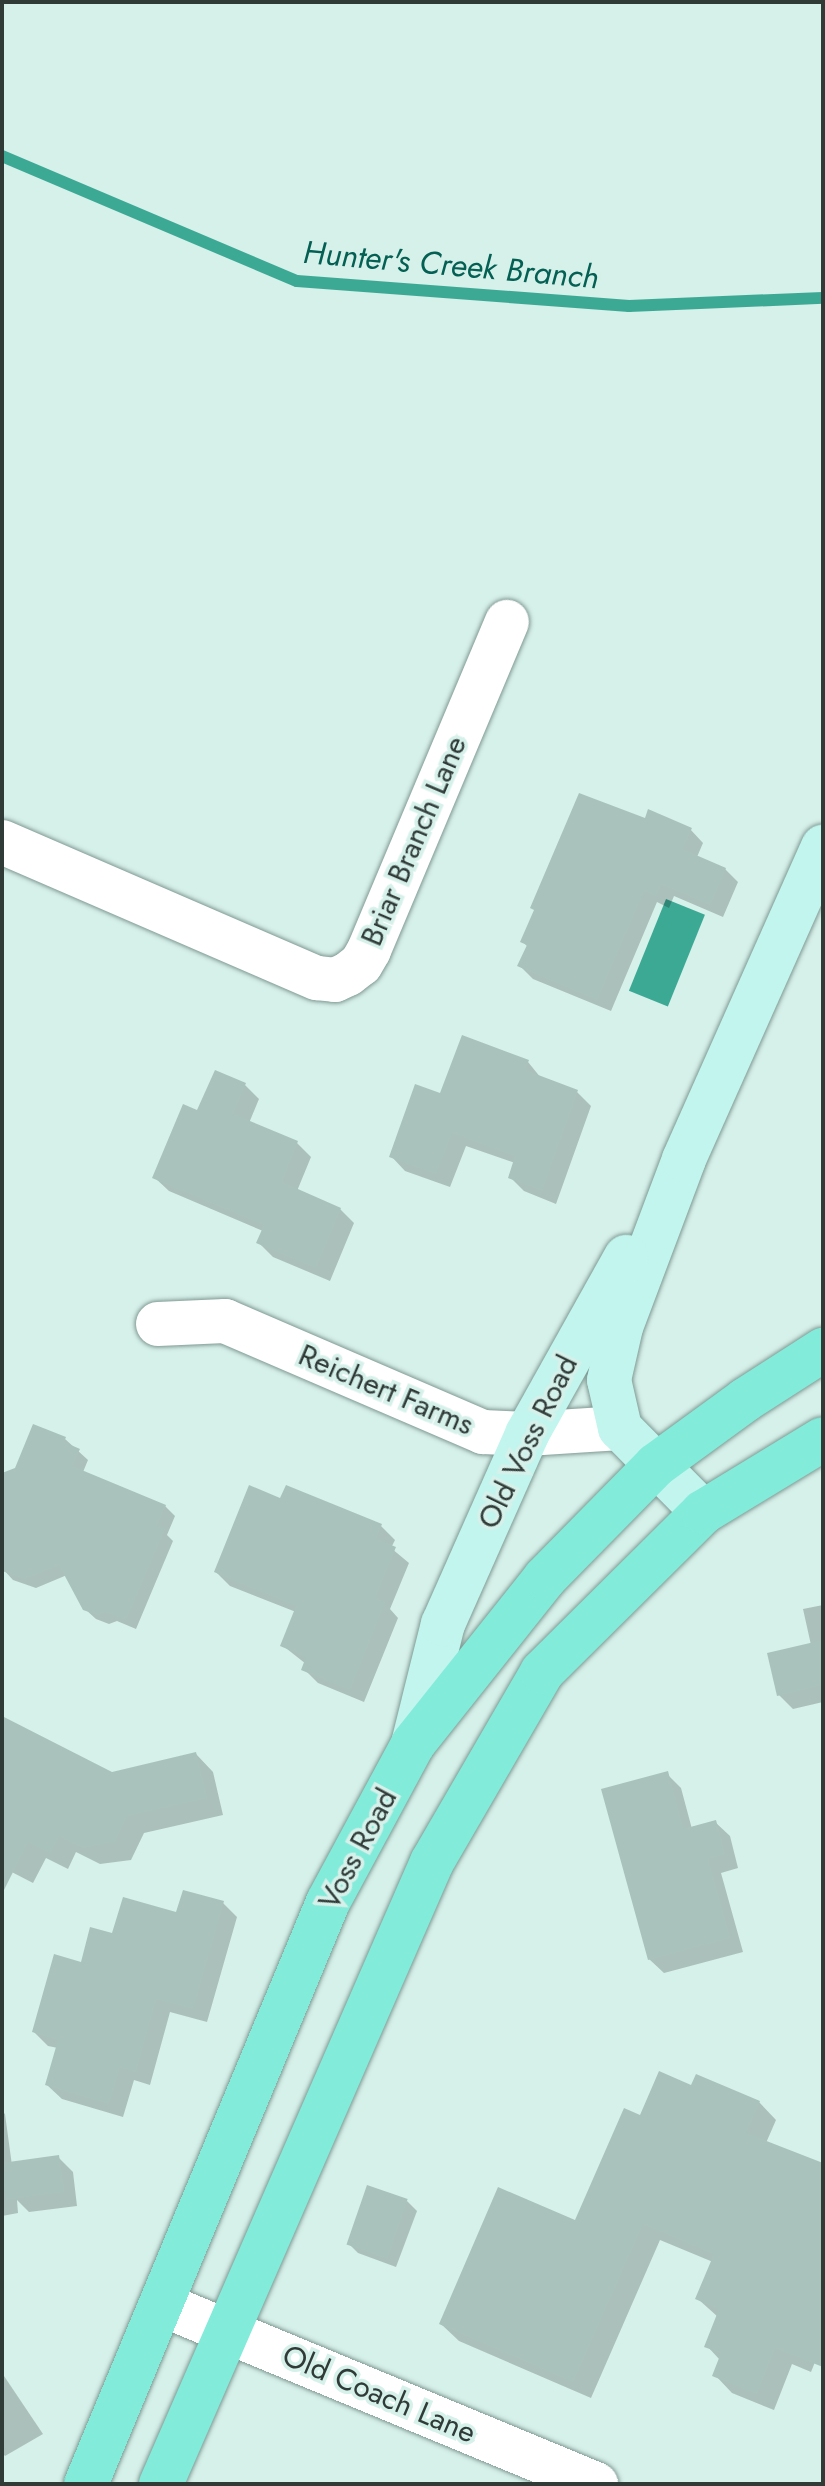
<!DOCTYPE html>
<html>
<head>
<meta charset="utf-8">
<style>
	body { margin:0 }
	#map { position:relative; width:825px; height:2486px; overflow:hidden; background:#d6f0ea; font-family:Jost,sans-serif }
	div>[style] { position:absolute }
	.water>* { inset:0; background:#3ca995; transform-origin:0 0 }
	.shadow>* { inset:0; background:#0003 }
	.stream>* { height:12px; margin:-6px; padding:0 6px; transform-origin:6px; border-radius:6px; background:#3ca995 }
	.building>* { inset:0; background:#a9c3bc; transform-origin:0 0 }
	.roads { filter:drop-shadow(0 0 2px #809993) drop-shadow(0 0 2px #809993) }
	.street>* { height:44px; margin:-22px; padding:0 22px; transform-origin:22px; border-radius:22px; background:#fff }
	.secondary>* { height:44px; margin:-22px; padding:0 22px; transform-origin:22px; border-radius:22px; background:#c1f5ed }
	.primary>* { height:44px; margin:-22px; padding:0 22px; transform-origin:22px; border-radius:22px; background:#83ebda }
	span { translate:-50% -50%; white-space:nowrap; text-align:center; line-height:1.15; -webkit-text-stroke:7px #d6f0ea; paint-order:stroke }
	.street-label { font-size:30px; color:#303b38 }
	.water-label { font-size:32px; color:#036053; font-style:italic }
	.frame { position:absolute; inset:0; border:4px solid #303b38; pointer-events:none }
</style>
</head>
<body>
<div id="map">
	<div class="water">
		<div style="left:666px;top:899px;width:42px;height:99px;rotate:22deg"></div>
	</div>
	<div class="shadow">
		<div style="clip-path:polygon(646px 821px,690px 829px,703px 843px,697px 857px,725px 869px,738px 882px,723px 917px,674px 896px,669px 908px,657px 902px,611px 1011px,533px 979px,520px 966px,528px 947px,522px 941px)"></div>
		<div style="clip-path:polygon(528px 1062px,541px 1078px,577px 1092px,591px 1106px,556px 1204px,524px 1191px,510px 1177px,515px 1163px,466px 1146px,450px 1187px,405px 1171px,391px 1156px,442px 1096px)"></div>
		<div style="clip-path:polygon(245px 1085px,259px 1099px,249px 1123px,297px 1143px,311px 1157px,297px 1191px,340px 1209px,354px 1223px,330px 1281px,273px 1257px,259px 1243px,263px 1231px,169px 1191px,154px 1177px,198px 1113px)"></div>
		<div style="clip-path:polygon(65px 1439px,88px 1460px,83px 1472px,165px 1506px,175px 1516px,167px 1535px,173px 1541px,136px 1629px,117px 1621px,109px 1624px,96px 1619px,85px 1609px,67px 1575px,36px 1588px,13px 1580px,2px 1568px,2px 1503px)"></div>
		<div style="clip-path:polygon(281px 1501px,381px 1526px,395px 1540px,391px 1548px,409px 1563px,390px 1609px,398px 1618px,364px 1702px,318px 1683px,304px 1669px,306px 1664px,282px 1645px,296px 1612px,230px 1586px,216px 1572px)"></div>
		<div style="clip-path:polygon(823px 1605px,823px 1702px,793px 1709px,779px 1695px,811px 1645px,803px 1609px)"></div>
		<div style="clip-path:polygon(2px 1719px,112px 1774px,196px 1754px,213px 1772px,223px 1815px,144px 1833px,131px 1860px,100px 1864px,76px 1852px,68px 1869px,46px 1858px,33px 1883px,2px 1867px)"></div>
		<div style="clip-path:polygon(667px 1774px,681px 1788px,692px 1829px,715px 1822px,730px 1836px,738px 1868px,721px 1873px,743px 1952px,664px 1973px,649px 1959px)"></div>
		<div style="clip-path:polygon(223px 1903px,237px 1917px,207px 2022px,170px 2012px,150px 2085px,134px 2080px,123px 2117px,62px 2099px,47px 2085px,58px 2048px,48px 2046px,34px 2032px,82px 1965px,113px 1936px)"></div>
		<div style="clip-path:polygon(692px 2088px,759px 2102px,776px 2120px,766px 2143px,823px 2165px,823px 2342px,811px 2372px,792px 2364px,774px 2410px,732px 2393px,715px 2375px,720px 2360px,707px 2346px,718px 2317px,698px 2299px,713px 2262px,660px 2240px,591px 2398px,459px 2341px,441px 2324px,576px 2223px,641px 2117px)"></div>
		<div style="clip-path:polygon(2px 2111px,5px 2114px,16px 2195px,58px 2157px,73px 2172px,77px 2206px,29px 2212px,17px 2200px,18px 2213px,2px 2216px)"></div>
		<div style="clip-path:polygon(407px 2201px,417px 2211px,396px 2267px,358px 2253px,348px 2243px)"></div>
		<div style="clip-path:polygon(2px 2373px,43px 2434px,5px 2456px,2px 2453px)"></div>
	</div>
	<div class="stream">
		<div style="left:2px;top:156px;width:320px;rotate:23deg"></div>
		<div style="left:297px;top:281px;width:333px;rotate:4.3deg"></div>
		<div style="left:629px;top:306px;width:194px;rotate:-2.4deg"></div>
	</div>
	<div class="building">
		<div style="clip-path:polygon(579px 793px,645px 818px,648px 809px,692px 828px,682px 849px,726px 868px,710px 905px,661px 884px,656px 896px,644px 891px,597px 1000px,517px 966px,527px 945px,520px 942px,534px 910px,530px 908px)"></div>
		<div style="clip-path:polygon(462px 1035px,529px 1060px,525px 1070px,578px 1090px,542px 1191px,508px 1178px,515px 1156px,452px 1133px,436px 1174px,389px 1157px,415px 1084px,440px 1093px)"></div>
		<div style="clip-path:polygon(215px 1070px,246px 1083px,233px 1114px,298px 1141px,282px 1182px,341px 1208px,316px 1268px,256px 1243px,264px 1225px,152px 1178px,183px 1104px,197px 1110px)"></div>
		<div style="clip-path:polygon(33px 1424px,66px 1437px,64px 1442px,80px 1449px,72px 1466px,166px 1505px,157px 1526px,165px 1529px,126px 1620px,106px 1612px,98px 1615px,83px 1610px,59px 1565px,25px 1579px,2px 1571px,2px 1473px,15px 1468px)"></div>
		<div style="clip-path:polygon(249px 1485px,280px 1498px,286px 1485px,382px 1524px,376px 1539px,396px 1547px,375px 1598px,385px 1602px,350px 1690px,301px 1670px,306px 1657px,280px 1646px,296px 1606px,214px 1572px)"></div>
		<div style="clip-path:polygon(823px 1640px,823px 1685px,777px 1696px,767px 1653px)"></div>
		<div style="clip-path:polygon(2px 1716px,112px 1772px,196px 1752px,207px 1798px,127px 1816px,115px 1841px,83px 1848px,59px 1836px,50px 1853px,28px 1842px,2px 1894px)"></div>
		<div style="clip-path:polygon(668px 1771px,683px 1829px,716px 1820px,725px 1854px,708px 1859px,730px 1938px,648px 1960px,601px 1789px)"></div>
		<div style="clip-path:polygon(183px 1890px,224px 1901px,193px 2009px,156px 1999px,136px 2072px,120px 2067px,109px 2104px,45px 2085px,58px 2040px,32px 2032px,54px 1954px,81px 1962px,90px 1927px,112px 1933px,123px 1897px,176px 1912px)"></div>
		<div style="clip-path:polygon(659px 2071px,691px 2085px,696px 2074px,760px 2101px,746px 2133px,823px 2163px,823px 2367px,775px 2348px,757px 2394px,712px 2376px,721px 2353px,704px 2347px,719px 2309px,695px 2299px,714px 2254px,643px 2224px,573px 2382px,439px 2324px,498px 2187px,575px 2220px,624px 2108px,640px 2115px)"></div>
		<div style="left:59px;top:2155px;width:37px;height:58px;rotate:82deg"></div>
		<div style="left:367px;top:2185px;width:43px;height:63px;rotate:19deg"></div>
	</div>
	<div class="roads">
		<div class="street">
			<div style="left:2px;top:842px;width:343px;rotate:23.4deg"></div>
			<div style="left:317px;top:978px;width:18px;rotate:6deg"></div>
			<div style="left:335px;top:980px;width:14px;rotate:-25deg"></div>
			<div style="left:348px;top:974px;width:16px;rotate:-38deg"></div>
			<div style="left:361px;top:964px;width:16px;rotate:-60deg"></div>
			<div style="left:369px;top:950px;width:356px;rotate:-67.2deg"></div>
			<div style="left:158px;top:1324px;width:67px;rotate:-2.6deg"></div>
			<div style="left:225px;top:1321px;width:281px;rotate:23.3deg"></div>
			<div style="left:483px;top:1432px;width:44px;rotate:2.6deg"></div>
			<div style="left:527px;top:1434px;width:93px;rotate:-3.7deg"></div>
			<div style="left:161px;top:2304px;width:471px;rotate:22.5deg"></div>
		</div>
		<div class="secondary">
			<div style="left:703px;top:1512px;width:118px;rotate:-134.7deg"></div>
			<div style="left:620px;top:1428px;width:49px;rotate:-102.9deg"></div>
			<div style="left:609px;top:1380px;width:54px;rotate:-77.2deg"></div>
			<div style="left:621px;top:1327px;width:179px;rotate:-69.4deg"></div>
			<div style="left:684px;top:1159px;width:342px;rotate:-66deg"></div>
			<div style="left:413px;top:1744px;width:124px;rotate:-76deg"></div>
			<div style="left:443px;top:1624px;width:208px;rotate:-66.1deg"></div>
			<div style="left:527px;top:1434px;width:203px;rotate:-60.8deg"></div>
		</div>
		<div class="primary">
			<div style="left:86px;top:2484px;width:630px;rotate:-67.42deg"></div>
			<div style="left:328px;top:1902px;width:179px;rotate:-61.7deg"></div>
			<div style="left:413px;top:1744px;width:212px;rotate:-51.5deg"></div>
			<div style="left:545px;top:1578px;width:158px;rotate:-45.5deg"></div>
			<div style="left:656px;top:1465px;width:110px;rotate:-36.1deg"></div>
			<div style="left:745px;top:1400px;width:93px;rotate:-32.7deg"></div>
			<div style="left:161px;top:2484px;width:678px;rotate:-66.46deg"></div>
			<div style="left:432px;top:1862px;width:220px;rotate:-59.9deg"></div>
			<div style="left:542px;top:1672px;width:227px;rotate:-44.8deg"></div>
			<div style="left:703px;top:1512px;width:140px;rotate:-31.3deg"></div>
		</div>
	</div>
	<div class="street-label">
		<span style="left:414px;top:841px;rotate:-67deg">Briar Branch Lane</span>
		<span style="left:386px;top:1390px;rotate:23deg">Reichert Farms</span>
		<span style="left:528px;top:1442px;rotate:-64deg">Old Voss Road</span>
		<span style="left:358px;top:1849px;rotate:-62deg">Voss Road</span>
		<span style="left:379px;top:2394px;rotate:23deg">Old Coach Lane</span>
	</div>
	<div class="water-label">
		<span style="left:451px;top:265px;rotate:5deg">Hunter's Creek Branch</span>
	</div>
	<div class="frame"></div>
</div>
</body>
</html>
